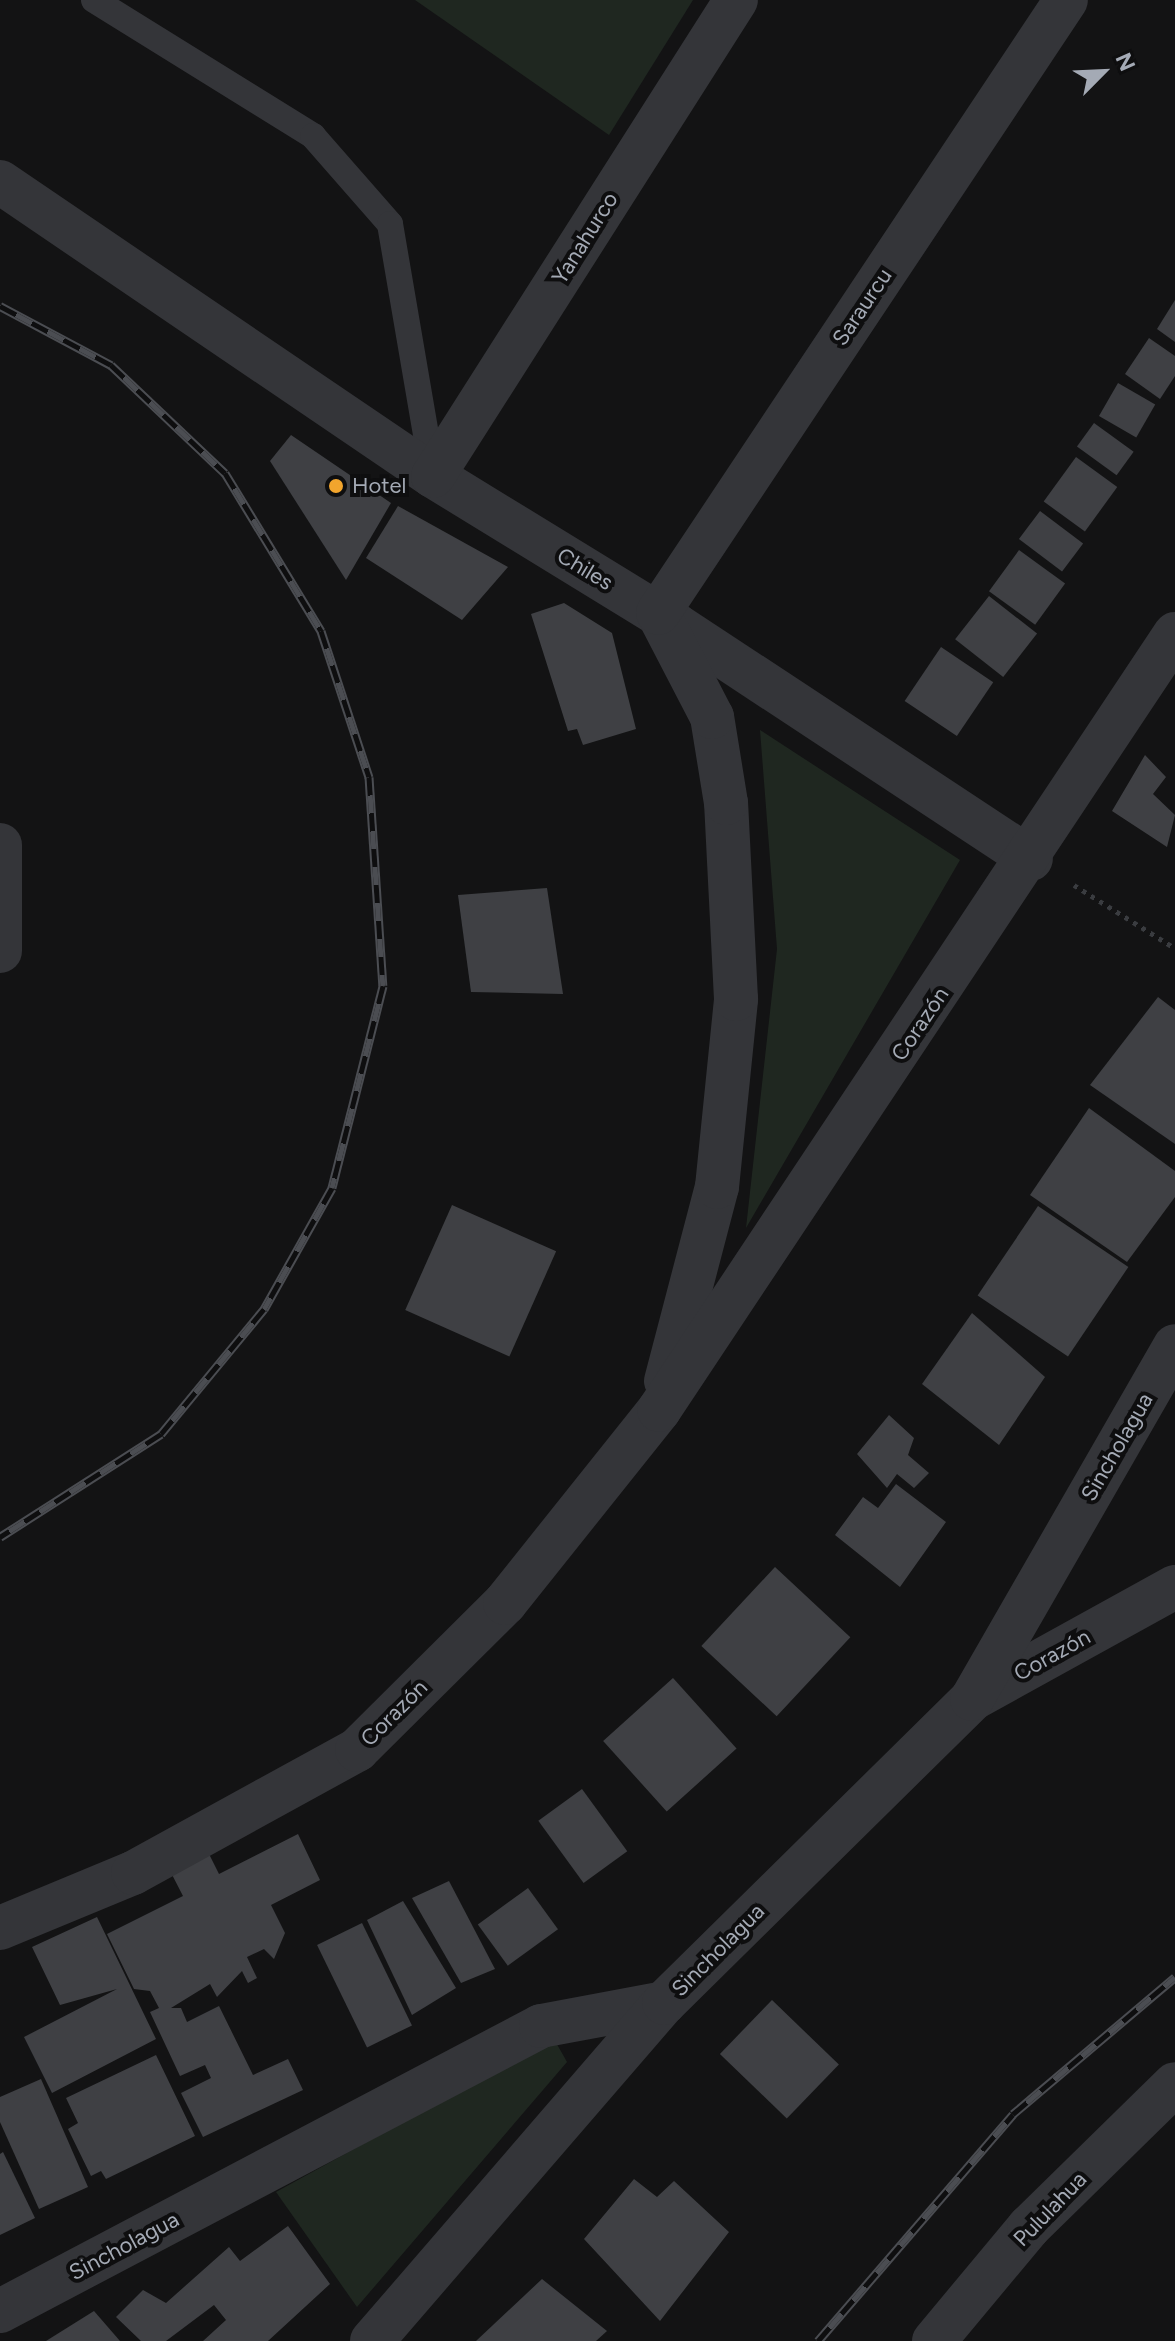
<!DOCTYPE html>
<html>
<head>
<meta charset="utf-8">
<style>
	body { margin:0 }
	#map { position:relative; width:1175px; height:2341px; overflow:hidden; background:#131314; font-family:Figtree,sans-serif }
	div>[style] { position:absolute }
	.green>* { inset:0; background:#1f2720 }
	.building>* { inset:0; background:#3f4044; transform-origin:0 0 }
	.path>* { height:5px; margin-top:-2.5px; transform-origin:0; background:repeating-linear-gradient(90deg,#3a3c40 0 4px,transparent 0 10px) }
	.service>* { height:26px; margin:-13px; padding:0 13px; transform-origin:13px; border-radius:13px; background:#343539 }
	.minor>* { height:44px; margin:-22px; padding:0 22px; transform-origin:22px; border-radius:22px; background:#343539 }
	.rail>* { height:9px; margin-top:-4.5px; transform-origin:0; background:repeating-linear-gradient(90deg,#0e0e0f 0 18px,#4b4d52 0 36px); box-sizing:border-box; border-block:2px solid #4b4d52 }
	.dots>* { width:22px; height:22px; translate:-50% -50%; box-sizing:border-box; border:4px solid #0e0e0f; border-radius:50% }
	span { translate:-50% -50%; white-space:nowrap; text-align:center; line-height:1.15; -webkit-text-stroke:8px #0e0e0f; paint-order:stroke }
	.street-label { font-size:22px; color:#a4aab5 }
	.poi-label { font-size:22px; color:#a4aab5 }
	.left { translate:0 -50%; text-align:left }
	.north { position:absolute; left:1063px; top:32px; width:80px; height:80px; -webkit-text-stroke:6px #0e0e0f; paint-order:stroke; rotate:66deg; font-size:22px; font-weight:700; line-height:32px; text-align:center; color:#a4aab5 }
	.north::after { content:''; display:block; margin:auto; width:28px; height:36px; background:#a4aab5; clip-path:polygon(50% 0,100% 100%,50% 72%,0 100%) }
</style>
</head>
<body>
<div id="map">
	<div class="green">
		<div style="clip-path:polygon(415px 0,693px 0,609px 135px)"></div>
		<div style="clip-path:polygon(760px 730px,960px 860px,746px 1228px,777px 949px)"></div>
		<div style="clip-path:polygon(554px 2039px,567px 2062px,357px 2307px,276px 2192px)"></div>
	</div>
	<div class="building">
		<div style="clip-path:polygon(1175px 300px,1175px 342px,1157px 329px)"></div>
		<div style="clip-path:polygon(1149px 338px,1175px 356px,1175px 376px,1160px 399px,1125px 374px)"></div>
		<div style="left:1118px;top:383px;width:43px;height:38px;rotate:30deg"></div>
		<div style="left:1094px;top:423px;width:49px;height:29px;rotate:36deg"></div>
		<div style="clip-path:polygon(291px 435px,391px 503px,346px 580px,270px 461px)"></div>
		<div style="left:1076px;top:457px;width:51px;height:55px;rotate:36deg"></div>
		<div style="clip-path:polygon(398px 506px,508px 567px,462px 620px,366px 558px)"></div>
		<div style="left:1040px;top:511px;width:54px;height:35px;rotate:37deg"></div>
		<div style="left:1019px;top:550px;width:57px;height:51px;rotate:36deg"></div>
		<div style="left:989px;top:596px;width:61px;height:55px;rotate:38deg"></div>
		<div style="clip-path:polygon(564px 603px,612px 633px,636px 729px,583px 745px,577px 729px,568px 731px,531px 614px)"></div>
		<div style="left:941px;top:647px;width:63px;height:65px;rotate:34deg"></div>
		<div style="clip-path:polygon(1145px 755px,1166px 777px,1153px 794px,1175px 815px,1167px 847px,1112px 811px)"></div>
		<div style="clip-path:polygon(547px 888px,563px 994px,471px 992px,458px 895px)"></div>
		<div style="clip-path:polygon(1158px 997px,1175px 1010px,1175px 1144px,1090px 1085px)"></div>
		<div style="clip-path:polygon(1089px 1108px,1175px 1171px,1175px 1197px,1127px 1262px,1030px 1195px)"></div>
		<div style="left:452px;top:1205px;width:114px;height:115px;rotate:24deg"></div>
		<div style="left:1038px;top:1206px;width:109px;height:108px;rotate:34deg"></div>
		<div style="clip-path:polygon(972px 1313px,1045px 1377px,999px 1445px,922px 1384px)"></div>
		<div style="clip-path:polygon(889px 1415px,914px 1438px,908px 1455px,929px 1473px,914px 1488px,897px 1474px,887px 1488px,857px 1454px)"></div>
		<div style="clip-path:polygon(896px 1484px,946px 1522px,900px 1587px,835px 1535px,863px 1497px,878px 1508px)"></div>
		<div style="left:775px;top:1567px;width:103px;height:108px;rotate:43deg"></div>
		<div style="left:673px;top:1678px;width:95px;height:94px;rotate:48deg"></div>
		<div style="left:582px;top:1789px;width:77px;height:54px;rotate:54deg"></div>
		<div style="clip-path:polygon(298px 1834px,320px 1880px,271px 1905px,285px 1933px,274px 1959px,264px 1949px,247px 1957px,257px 1978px,248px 1983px,242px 1971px,217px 1997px,210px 1984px,171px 2008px,181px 2008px,187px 2022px,219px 2006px,253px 2075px,288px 2059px,303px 2090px,203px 2137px,181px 2093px,211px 2078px,205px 2065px,180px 2076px,150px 2012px,159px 2008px,150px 1991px,134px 1989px,107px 1934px,183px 1896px,166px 1863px,204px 1844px,219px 1874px)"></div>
		<div style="clip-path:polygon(449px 1881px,495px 1969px,461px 1983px,412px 1898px)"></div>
		<div style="left:528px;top:1888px;width:51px;height:62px;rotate:54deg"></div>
		<div style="clip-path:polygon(403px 1901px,456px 1988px,412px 2015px,367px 1920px)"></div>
		<div style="clip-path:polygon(97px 1917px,156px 2039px,52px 2093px,24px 2037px,117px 1989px,60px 2005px,32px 1947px)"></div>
		<div style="left:362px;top:1923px;width:114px;height:50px;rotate:64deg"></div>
		<div style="left:772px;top:2000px;width:93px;height:75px;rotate:44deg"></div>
		<div style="clip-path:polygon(156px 2055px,195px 2136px,106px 2179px,101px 2171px,91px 2176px,68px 2129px,78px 2123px,66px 2098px)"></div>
		<div style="clip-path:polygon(41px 2079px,88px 2187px,39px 2209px,0 2122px,0 2097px)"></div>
		<div style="clip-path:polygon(3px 2152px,35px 2218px,0 2235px,0 2154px)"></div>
		<div style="clip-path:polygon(634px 2179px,657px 2197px,674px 2181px,729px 2232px,660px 2321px,584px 2239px)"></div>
		<div style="clip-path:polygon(288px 2226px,330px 2284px,268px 2341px,203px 2341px,226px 2320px,214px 2305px,166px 2341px,141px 2341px,116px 2317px,143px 2290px,166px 2303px,229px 2247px,240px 2261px)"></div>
		<div style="clip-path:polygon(542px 2279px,607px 2331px,596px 2341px,476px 2341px)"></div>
		<div style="clip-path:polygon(94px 2311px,120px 2341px,46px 2341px)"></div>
	</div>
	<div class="path">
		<div style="left:1074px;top:885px;width:119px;rotate:32deg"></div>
	</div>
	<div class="service">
		<div style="left:94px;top:0;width:258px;rotate:31.8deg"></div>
		<div style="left:313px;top:136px;width:117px;rotate:48.8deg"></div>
		<div style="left:390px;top:224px;width:256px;rotate:80.3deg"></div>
	</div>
	<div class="minor">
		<div style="left:0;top:182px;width:523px;rotate:34.18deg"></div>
		<div style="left:433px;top:476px;width:285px;rotate:31.5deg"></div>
		<div style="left:676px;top:625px;width:425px;rotate:33.4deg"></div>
		<div style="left:433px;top:476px;width:564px;rotate:-57.52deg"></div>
		<div style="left:0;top:845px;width:106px;rotate:90deg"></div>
		<div style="left:666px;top:1381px;width:201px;rotate:-75.3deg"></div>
		<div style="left:717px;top:1187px;width:189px;rotate:-84.2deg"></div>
		<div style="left:736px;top:999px;width:196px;rotate:-92.9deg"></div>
		<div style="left:726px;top:803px;width:87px;rotate:-99.2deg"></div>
		<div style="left:712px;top:717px;width:117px;rotate:-117.4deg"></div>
		<div style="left:658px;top:613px;width:736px;rotate:-56.35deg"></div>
		<div style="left:972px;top:1699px;width:232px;rotate:-28.9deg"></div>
		<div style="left:0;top:1928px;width:144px;rotate:-22.5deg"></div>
		<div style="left:133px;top:1873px;width:256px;rotate:-28.8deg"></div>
		<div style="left:357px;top:1750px;width:209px;rotate:-44.8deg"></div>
		<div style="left:505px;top:1603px;width:247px;rotate:-51.4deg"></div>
		<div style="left:659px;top:1410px;width:932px;rotate:-56.38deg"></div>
		<div style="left:0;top:2311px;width:611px;rotate:-27.78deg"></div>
		<div style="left:541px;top:2026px;width:125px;rotate:-10.6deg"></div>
		<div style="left:372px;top:2341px;width:447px;rotate:-49.2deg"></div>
		<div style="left:664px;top:2003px;width:433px;rotate:-44.6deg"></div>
		<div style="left:972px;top:1699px;width:407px;rotate:-60.1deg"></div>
		<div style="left:934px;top:2341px;width:148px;rotate:-50.2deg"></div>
		<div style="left:1029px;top:2227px;width:204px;rotate:-44.4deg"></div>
	</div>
	<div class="rail">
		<div style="left:0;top:306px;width:126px;rotate:28deg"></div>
		<div style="left:111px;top:365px;width:157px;rotate:43.5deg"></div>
		<div style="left:225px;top:473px;width:185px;rotate:58.7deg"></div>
		<div style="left:321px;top:631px;width:154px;rotate:71.8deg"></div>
		<div style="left:369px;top:777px;width:209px;rotate:86.2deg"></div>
		<div style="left:383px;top:986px;width:208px;rotate:104.2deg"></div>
		<div style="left:332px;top:1188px;width:139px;rotate:119.3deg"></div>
		<div style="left:264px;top:1309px;width:162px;rotate:129.5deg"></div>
		<div style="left:161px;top:1434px;width:191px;rotate:147.4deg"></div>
		<div style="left:818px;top:2341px;width:299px;rotate:-49.3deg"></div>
		<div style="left:1013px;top:2114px;width:212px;rotate:-40.2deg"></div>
	</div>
	<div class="dots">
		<div style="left:336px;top:486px;background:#f2a52d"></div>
	</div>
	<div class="street-label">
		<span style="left:585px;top:238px;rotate:-58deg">Yanahurco</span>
		<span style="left:862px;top:307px;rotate:-56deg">Saraurcu</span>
		<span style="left:585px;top:569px;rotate:31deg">Chiles</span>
		<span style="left:920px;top:1024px;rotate:-56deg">Corazón</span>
		<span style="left:1117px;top:1447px;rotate:-60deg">Sincholagua</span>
		<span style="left:1052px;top:1655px;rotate:-29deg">Corazón</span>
		<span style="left:394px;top:1713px;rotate:-45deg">Corazón</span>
		<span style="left:718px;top:1950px;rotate:-45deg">Sincholagua</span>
		<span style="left:1050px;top:2209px;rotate:-46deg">Pululahua</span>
		<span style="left:124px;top:2246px;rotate:-28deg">Sincholagua</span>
	</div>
	<div class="poi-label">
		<span class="left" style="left:352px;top:486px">Hotel</span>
	</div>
	<div class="north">N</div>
</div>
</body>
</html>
